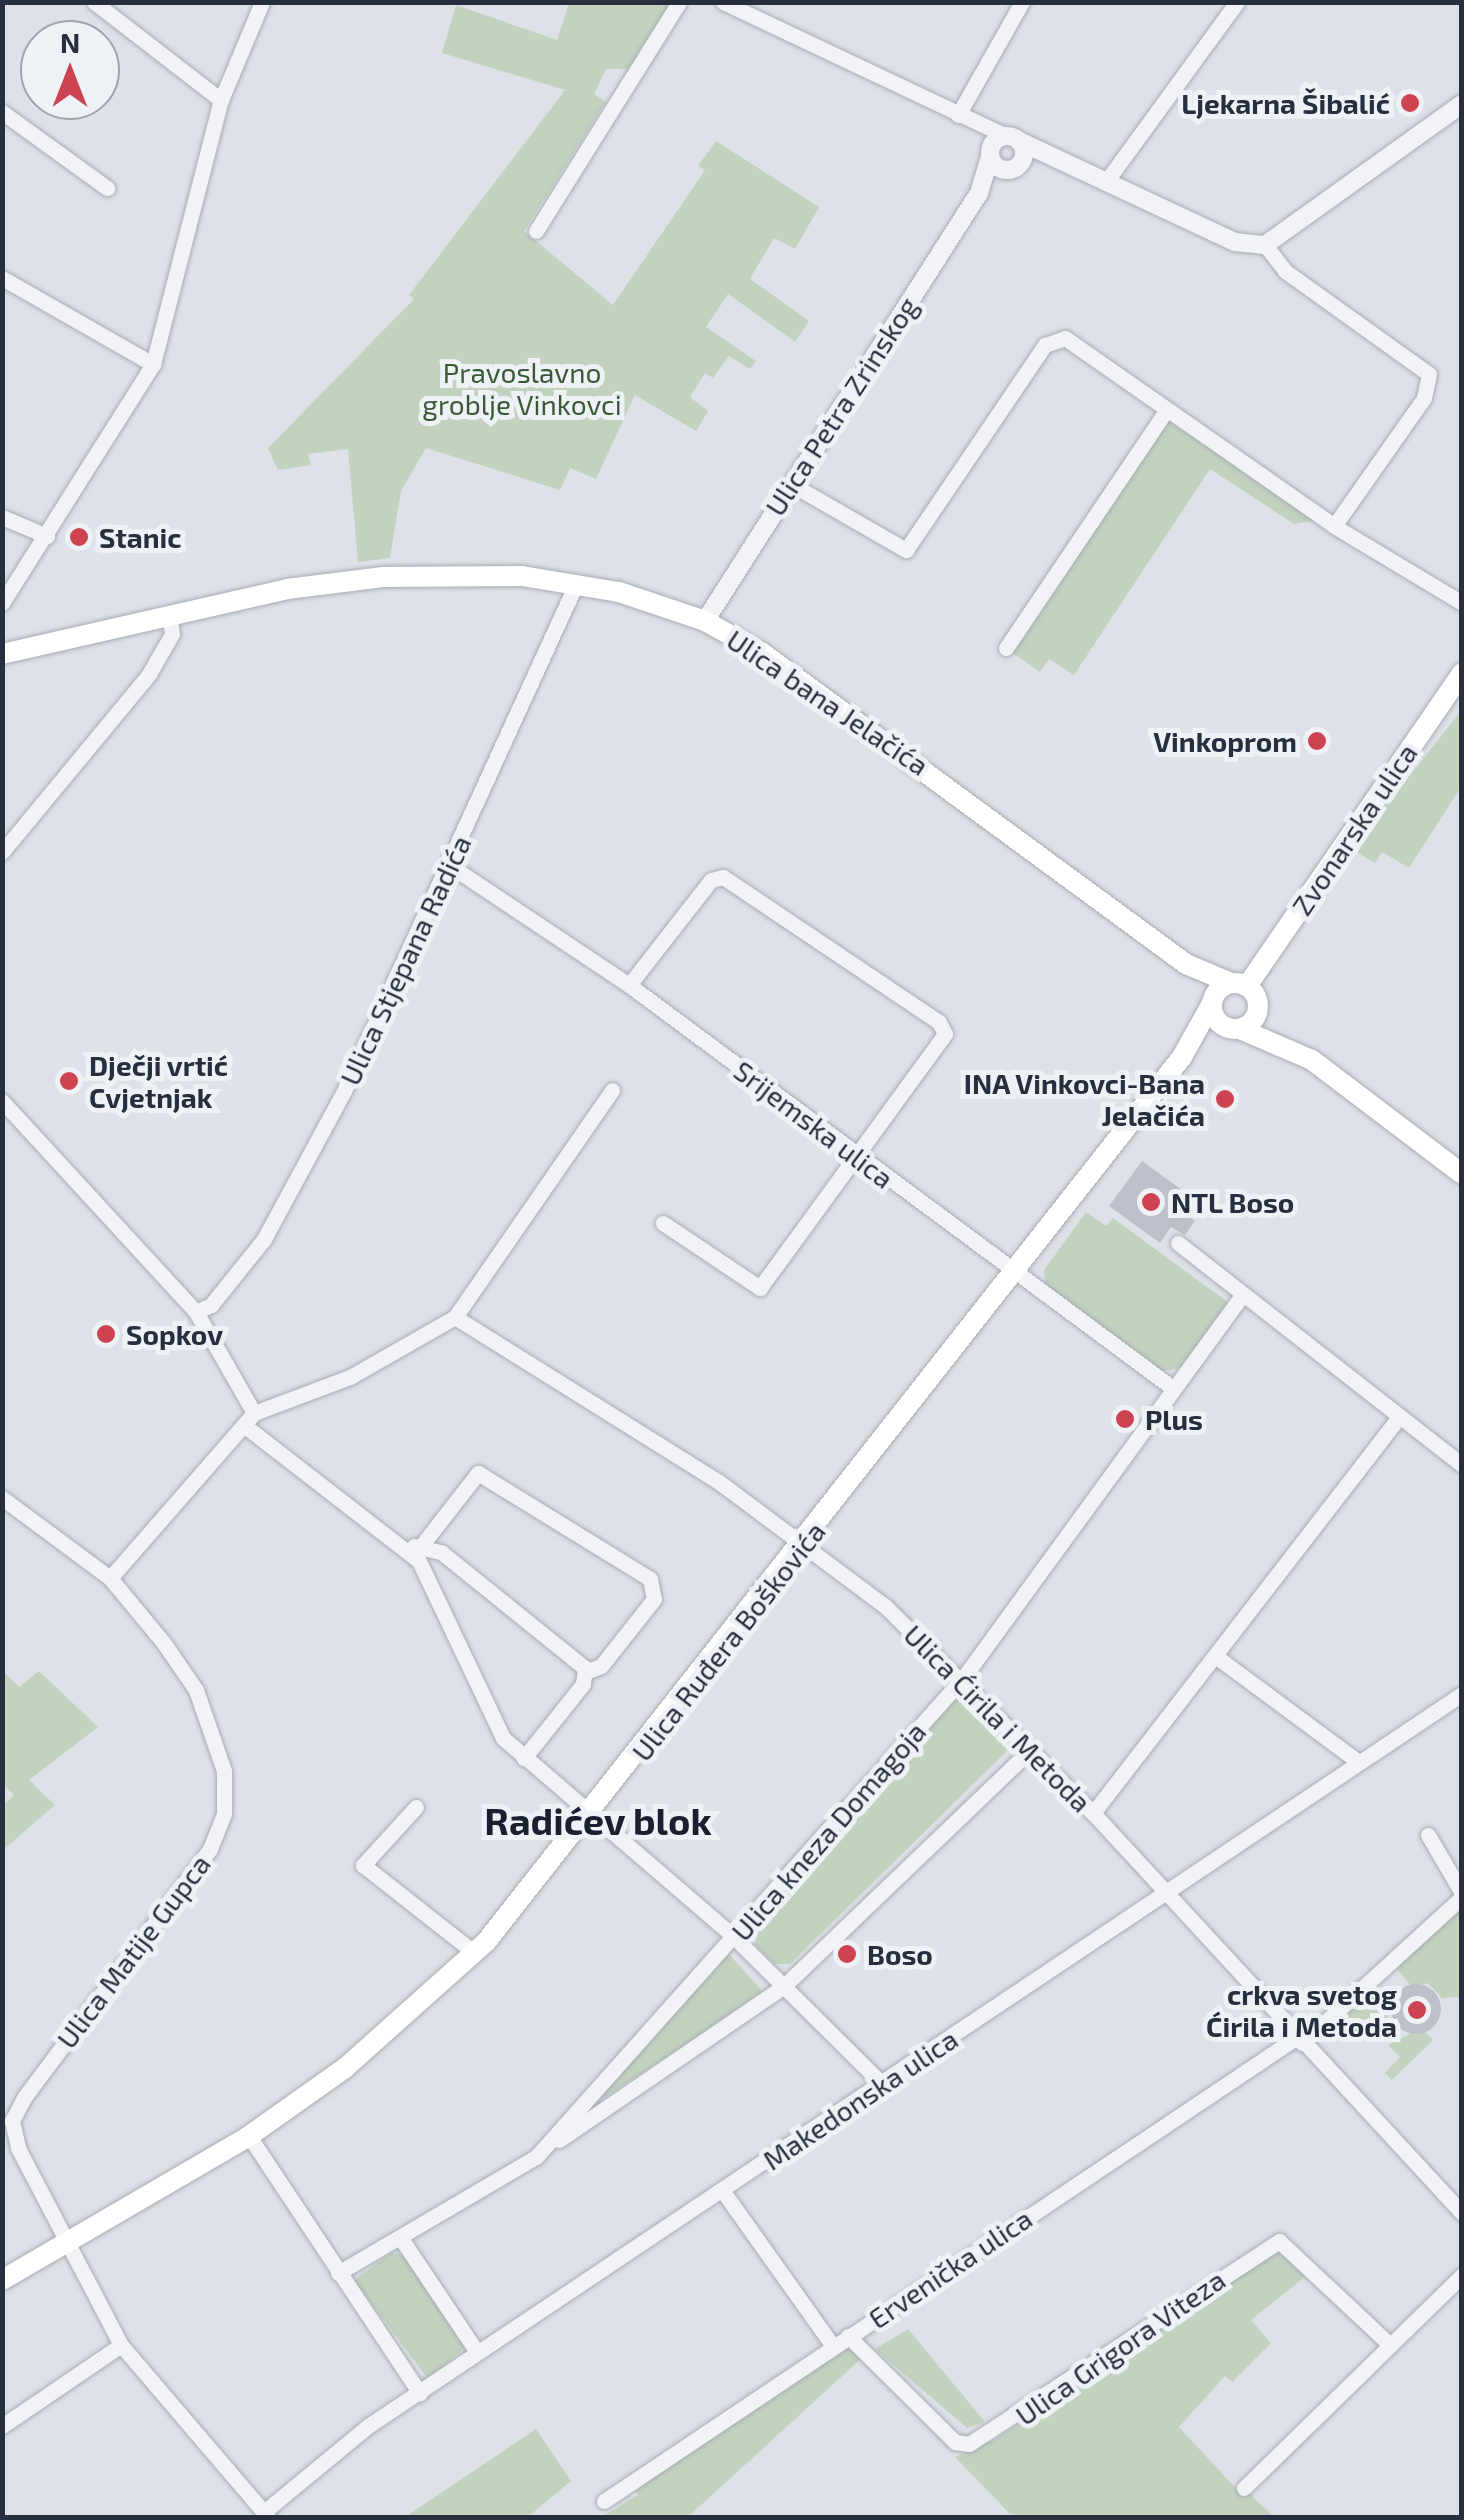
<!DOCTYPE html>
<html>
<head>
<meta charset="utf-8">
<style>
	body { margin:0 }
	#map { position:relative; width:1464px; height:2520px; overflow:hidden; background:#dee2e8; font-family:"Exo 2",sans-serif }
	div>[style] { position:absolute }
	.green>* { inset:0; background:#c3d2bf }
	.building>* { inset:0; background:#bcc0cb }
	.round { border-radius:50% }
	.roads { filter:drop-shadow(0 0 2px #a7acb5) drop-shadow(0 0 2px #a7acb5) }
	.minor>* { height:15px; margin:-7.5px; padding:0 7.5px; transform-origin:7.5px; border-radius:7.5px; background:#f1f3f6 }
	.tertiary>* { height:18px; margin:-9px; padding:0 9px; transform-origin:9px; border-radius:9px; background:#f1f3f6 }
	.tertiary>.ring { margin:-9px; padding:0; box-sizing:content-box; background:none; border:18px solid #f1f3f6; border-radius:50% }
	.secondary>* { height:20px; margin:-10px; padding:0 10px; transform-origin:10px; border-radius:10px; background:#fff }
	.secondary>.ring { margin:-10px; padding:0; box-sizing:content-box; background:none; border:20px solid #fff; border-radius:50% }
	.dots>* { width:28px; height:28px; translate:-50% -50%; box-sizing:border-box; border:5px solid #eef1f5; border-radius:50% }
	span { translate:-50% -50%; white-space:nowrap; text-align:center; line-height:1.15; -webkit-text-stroke:10px #eef1f5; paint-order:stroke }
	.poi-label { font-size:28px; color:#272f3f; font-weight:700 }
	.right { translate:-100% -50%; text-align:right }
	.left { translate:0 -50%; text-align:left }
	.park-label { font-size:28px; color:#3a5a35 }
	.street-label { font-size:28px; color:#272f3f }
	.district-label { font-size:38px; color:#1a202f; font-weight:700 }
	.frame { position:absolute; inset:0; border:5px solid #272f3f; pointer-events:none }
	.north { position:absolute; left:20px; top:20px; width:100px; height:100px; box-sizing:border-box; background:#eef1f5; border:2px solid #9ea3ac; border-radius:50%; rotate:0deg; font-size:28px; font-weight:700; line-height:40px; text-align:center; color:#272f3f }
	.north::after { content:''; display:block; margin:auto; width:35px; height:45px; background:#ce4351; clip-path:polygon(50% 0,100% 100%,50% 72%,0 100%) }
</style>
</head>
<body>
<div id="map">
	<div class="green">
		<div style="clip-path:polygon(569px 3px,672px 3px,630px 69px,606px 69px,594px 94px,606px 102px,524px 231px,613px 305px,705px 170px,698px 166px,716px 141px,819px 207px,795px 249px,774px 238px,750px 279px,809px 321px,795px 342px,728px 294px,706px 327px,756px 361px,750px 369px,729px 356px,713px 378px,705px 373px,690px 397px,708px 411px,696px 431px,635px 395px,596px 479px,570px 468px,560px 490px,426px 448px,401px 491px,390px 558px,358px 562px,348px 449px,308px 454px,311px 465px,278px 470px,268px 448px,414px 299px,409px 295px,565px 90px,442px 53px,456px 5px,557px 40px)"></div>
		<div style="clip-path:polygon(1168px 421px,1318px 520px,1294px 524px,1210px 469px,1074px 675px,1049px 659px,1040px 672px,1010px 651px)"></div>
		<div style="clip-path:polygon(1461px 711px,1461px 787px,1409px 868px,1382px 852px,1375px 863px,1352px 849px)"></div>
		<div style="clip-path:polygon(1086px 1212px,1106px 1226px,1113px 1218px,1229px 1303px,1181px 1368px,1162px 1371px,1045px 1285px,1044px 1270px)"></div>
		<div style="clip-path:polygon(2px 1670px,19px 1687px,39px 1671px,98px 1727px,29px 1780px,55px 1805px,3px 1850px,3px 1805px,14px 1795px,3px 1784px)"></div>
		<div style="clip-path:polygon(959px 1692px,1013px 1745px,790px 1964px,774px 1964px,755px 1945px,757px 1929px)"></div>
		<div style="clip-path:polygon(1461px 1904px,1461px 1997px,1442px 1998px,1428px 1983px,1413px 1988px,1394px 1966px)"></div>
		<div style="clip-path:polygon(728px 1953px,764px 1993px,605px 2097px,602px 2090px)"></div>
		<div style="clip-path:polygon(1378px 1986px,1388px 2017px,1376px 2029px,1325px 2036px)"></div>
		<div style="clip-path:polygon(1421px 2028px,1433px 2040px,1392px 2080px,1385px 2073px,1400px 2057px,1388px 2045px)"></div>
		<div style="clip-path:polygon(1280px 2247px,1311px 2272px,1251px 2320px,1271px 2343px,1232px 2382px,1225px 2376px,1179px 2427px,1243px 2496px,1248px 2492px,1274px 2517px,1023px 2517px,1009px 2513px,955px 2457px,996px 2439px)"></div>
		<div style="clip-path:polygon(391px 2253px,402px 2254px,467px 2346px,428px 2379px,354px 2280px)"></div>
		<div style="clip-path:polygon(908px 2329px,985px 2422px,967px 2428px,875px 2349px)"></div>
		<div style="clip-path:polygon(846px 2345px,863px 2357px,688px 2517px,600px 2518px,638px 2495px,634px 2486px)"></div>
		<div style="clip-path:polygon(536px 2429px,571px 2481px,528px 2517px,405px 2517px)"></div>
	</div>
	<div class="building">
		<div style="clip-path:polygon(1142px 1161px,1193px 1198px,1183px 1212px,1195px 1221px,1185px 1235px,1171px 1227px,1160px 1243px,1109px 1206px)"></div>
		<div class="round" style="left:1391px;top:1984px;width:50px;height:50px"></div>
	</div>
	<div class="roads">
		<div class="minor">
			<div style="left:94px;top:2px;width:160px;rotate:37.7deg"></div>
			<div style="left:723px;top:2px;width:314px;rotate:25.3deg"></div>
			<div style="left:2px;top:112px;width:130px;rotate:35.9deg"></div>
			<div style="left:958px;top:115px;width:130px;rotate:-60.5deg"></div>
			<div style="left:1105px;top:183px;width:224px;rotate:-53.9deg"></div>
			<div style="left:536px;top:231px;width:270px;rotate:-58deg"></div>
			<div style="left:1265px;top:245px;width:33px;rotate:52deg"></div>
			<div style="left:1285px;top:271px;width:177px;rotate:35.6deg"></div>
			<div style="left:1429px;top:374px;width:25px;rotate:102deg"></div>
			<div style="left:1424px;top:398px;width:156px;rotate:125.1deg"></div>
			<div style="left:2px;top:278px;width:174px;rotate:29.7deg"></div>
			<div style="left:791px;top:484px;width:133px;rotate:29.9deg"></div>
			<div style="left:906px;top:550px;width:248px;rotate:-55.9deg"></div>
			<div style="left:1045px;top:345px;width:21px;rotate:-19deg"></div>
			<div style="left:1065px;top:338px;width:328px;rotate:34.9deg"></div>
			<div style="left:1334px;top:526px;width:149px;rotate:31deg"></div>
			<div style="left:2px;top:517px;width:49px;rotate:22.9deg"></div>
			<div style="left:2px;top:603px;width:283px;rotate:-57.7deg"></div>
			<div style="left:153px;top:364px;width:273px;rotate:-75.6deg"></div>
			<div style="left:221px;top:100px;width:106px;rotate:-67.3deg"></div>
			<div style="left:1006px;top:648px;width:286px;rotate:-56deg"></div>
			<div style="left:2px;top:852px;width:231px;rotate:-50.4deg"></div>
			<div style="left:149px;top:674px;width:46px;rotate:-60.1deg"></div>
			<div style="left:172px;top:634px;width:15px;rotate:-98deg"></div>
			<div style="left:449px;top:865px;width:216px;rotate:33.7deg"></div>
			<div style="left:629px;top:985px;width:678px;rotate:36.55deg"></div>
			<div style="left:629px;top:985px;width:133px;rotate:-52deg"></div>
			<div style="left:711px;top:880px;width:12px;rotate:-14deg"></div>
			<div style="left:723px;top:877px;width:260px;rotate:33.9deg"></div>
			<div style="left:939px;top:1022px;width:13px;rotate:63deg"></div>
			<div style="left:945px;top:1034px;width:314px;rotate:126.1deg"></div>
			<div style="left:760px;top:1288px;width:117px;rotate:-146.2deg"></div>
			<div style="left:2px;top:1101px;width:287px;rotate:47.4deg"></div>
			<div style="left:196px;top:1312px;width:116px;rotate:60.1deg"></div>
			<div style="left:254px;top:1413px;width:219px;rotate:131.1deg"></div>
			<div style="left:1178px;top:1243px;width:360px;rotate:38deg"></div>
			<div style="left:196px;top:1312px;width:17px;rotate:-25deg"></div>
			<div style="left:211px;top:1305px;width:85px;rotate:-51.2deg"></div>
			<div style="left:264px;top:1239px;width:168px;rotate:-61.6deg"></div>
			<div style="left:344px;top:1091px;width:558px;rotate:-65.41deg"></div>
			<div style="left:455px;top:1317px;width:311px;rotate:32deg"></div>
			<div style="left:719px;top:1482px;width:207px;rotate:36.8deg"></div>
			<div style="left:885px;top:1606px;width:293px;rotate:44.9deg"></div>
			<div style="left:1093px;top:1813px;width:544px;rotate:47.31deg"></div>
			<div style="left:254px;top:1413px;width:103px;rotate:-20.6deg"></div>
			<div style="left:350px;top:1377px;width:121px;rotate:-29.7deg"></div>
			<div style="left:455px;top:1317px;width:276px;rotate:-55.3deg"></div>
			<div style="left:245px;top:1426px;width:220px;rotate:37.8deg"></div>
			<div style="left:419px;top:1561px;width:196px;rotate:64.6deg"></div>
			<div style="left:503px;top:1738px;width:305px;rotate:40.7deg"></div>
			<div style="left:734px;top:1937px;width:211px;rotate:44.8deg"></div>
			<div style="left:2px;top:1498px;width:134px;rotate:36.5deg"></div>
			<div style="left:110px;top:1578px;width:83px;rotate:50.4deg"></div>
			<div style="left:163px;top:1642px;width:58px;rotate:55.5deg"></div>
			<div style="left:196px;top:1690px;width:86px;rotate:70.9deg"></div>
			<div style="left:224px;top:1771px;width:43px;rotate:90deg"></div>
			<div style="left:224px;top:1814px;width:38px;rotate:112deg"></div>
			<div style="left:210px;top:1849px;width:311px;rotate:126.8deg"></div>
			<div style="left:24px;top:2098px;width:26px;rotate:118deg"></div>
			<div style="left:12px;top:2121px;width:28px;rotate:77deg"></div>
			<div style="left:18px;top:2148px;width:222px;rotate:62.4deg"></div>
			<div style="left:121px;top:2345px;width:228px;rotate:49.5deg"></div>
			<div style="left:414px;top:1546px;width:28px;rotate:13deg"></div>
			<div style="left:441px;top:1552px;width:185px;rotate:38.9deg"></div>
			<div style="left:585px;top:1668px;width:16px;rotate:97deg"></div>
			<div style="left:583px;top:1684px;width:95px;rotate:128.6deg"></div>
			<div style="left:421px;top:1546px;width:93px;rotate:-52deg"></div>
			<div style="left:478px;top:1473px;width:202px;rotate:31.6deg"></div>
			<div style="left:650px;top:1579px;width:20px;rotate:79deg"></div>
			<div style="left:654px;top:1599px;width:85px;rotate:128.3deg"></div>
			<div style="left:601px;top:1666px;width:17px;rotate:159deg"></div>
			<div style="left:1218px;top:1658px;width:172px;rotate:36.5deg"></div>
			<div style="left:416px;top:1807px;width:79px;rotate:132.4deg"></div>
			<div style="left:363px;top:1865px;width:142px;rotate:38.2deg"></div>
			<div style="left:1093px;top:1813px;width:500px;rotate:-52.31deg"></div>
			<div style="left:1428px;top:1835px;width:67px;rotate:59.6deg"></div>
			<div style="left:1302px;top:2043px;width:217px;rotate:-42.4deg"></div>
			<div style="left:249px;top:2136px;width:309px;rotate:56.4deg"></div>
			<div style="left:559px;top:2140px;width:274px;rotate:-34.4deg"></div>
			<div style="left:785px;top:1985px;width:339px;rotate:-43.8deg"></div>
			<div style="left:722px;top:2190px;width:190px;rotate:54.6deg"></div>
			<div style="left:400px;top:2237px;width:138px;rotate:56.2deg"></div>
			<div style="left:338px;top:2273px;width:229px;rotate:-30.4deg"></div>
			<div style="left:536px;top:2157px;width:642px;rotate:-48.28deg"></div>
			<div style="left:963px;top:1678px;width:473px;rotate:-53.9deg"></div>
			<div style="left:848px;top:2336px;width:151px;rotate:44.7deg"></div>
			<div style="left:955px;top:2442px;width:14px;rotate:8deg"></div>
			<div style="left:969px;top:2444px;width:371px;rotate:-33.2deg"></div>
			<div style="left:1279px;top:2241px;width:152px;rotate:43.1deg"></div>
			<div style="left:2px;top:2426px;width:144px;rotate:-34.2deg"></div>
			<div style="left:1244px;top:2488px;width:305px;rotate:-44.3deg"></div>
			<div style="left:604px;top:2501px;width:834px;rotate:-33.8deg"></div>
			<div style="left:265px;top:2511px;width:134px;rotate:-39.5deg"></div>
			<div style="left:368px;top:2426px;width:1316px;rotate:-33.79deg"></div>
		</div>
		<div class="tertiary">
			<div class="ring" style="left:990px;top:136px;width:16px;height:16px"></div>
			<div style="left:1019px;top:141px;width:238px;rotate:25.1deg"></div>
			<div style="left:1235px;top:242px;width:30px;rotate:6deg"></div>
			<div style="left:1265px;top:245px;width:242px;rotate:-35.6deg"></div>
			<div style="left:705px;top:621px;width:508px;rotate:-57.37deg"></div>
			<div style="left:979px;top:193px;width:37px;rotate:-73deg"></div>
		</div>
		<div class="secondary">
			<div style="left:2px;top:654px;width:292px;rotate:-12.8deg"></div>
			<div style="left:287px;top:589px;width:97px;rotate:-7.1deg"></div>
			<div style="left:383px;top:577px;width:139px;rotate:-0.4deg"></div>
			<div style="left:522px;top:576px;width:98px;rotate:9.4deg"></div>
			<div style="left:619px;top:592px;width:91px;rotate:18.6deg"></div>
			<div style="left:705px;top:621px;width:64px;rotate:29deg"></div>
			<div style="left:761px;top:652px;width:527px;rotate:36.28deg"></div>
			<div style="left:1186px;top:964px;width:49px;rotate:22.9deg"></div>
			<div class="ring" style="left:1212px;top:983px;width:26px;height:26px"></div>
			<div style="left:1247px;top:986px;width:380px;rotate:-55.5deg"></div>
			<div style="left:1240px;top:1029px;width:78px;rotate:23.3deg"></div>
			<div style="left:1312px;top:1060px;width:188px;rotate:37.2deg"></div>
			<div style="left:2px;top:2280px;width:286px;rotate:-30.2deg"></div>
			<div style="left:249px;top:2136px;width:118px;rotate:-35.3deg"></div>
			<div style="left:345px;top:2068px;width:189px;rotate:-41.8deg"></div>
			<div style="left:486px;top:1942px;width:1126px;rotate:-51.82deg"></div>
			<div style="left:1182px;top:1057px;width:60px;rotate:-60.9deg"></div>
		</div>
	</div>
	<div class="dots">
		<div style="left:1410px;top:103px;background:#ce4351"></div>
		<div style="left:79px;top:537px;background:#ce4351"></div>
		<div style="left:1317px;top:741px;background:#ce4351"></div>
		<div style="left:69px;top:1081px;background:#ce4351"></div>
		<div style="left:1225px;top:1099px;background:#ce4351"></div>
		<div style="left:1151px;top:1202px;background:#ce4351"></div>
		<div style="left:106px;top:1334px;background:#ce4351"></div>
		<div style="left:1125px;top:1419px;background:#ce4351"></div>
		<div style="left:847px;top:1954px;background:#ce4351"></div>
		<div style="left:1417px;top:2010px;background:#ce4351"></div>
	</div>
	<div class="poi-label">
		<span class="right" style="left:1390px;top:103px">Ljekarna Šibalić</span>
		<span class="left" style="left:99px;top:537px">Stanic</span>
		<span class="right" style="left:1297px;top:741px">Vinkoprom</span>
		<span class="left" style="left:89px;top:1081px">Dječji vrtić<br>Cvjetnjak</span>
		<span class="right" style="left:1205px;top:1099px">INA Vinkovci-Bana<br>Jelačića</span>
		<span class="left" style="left:1171px;top:1202px">NTL Boso</span>
		<span class="left" style="left:126px;top:1334px">Sopkov</span>
		<span class="left" style="left:1145px;top:1419px">Plus</span>
		<span class="left" style="left:867px;top:1954px">Boso</span>
		<span class="right" style="left:1397px;top:2010px">crkva svetog<br>Ćirila i Metoda</span>
	</div>
	<div class="park-label">
		<span style="left:522px;top:388px">Pravoslavno<br>groblje Vinkovci</span>
	</div>
	<div class="street-label">
		<span style="left:841px;top:406px;rotate:-57deg">Ulica Petra Zrinskog</span>
		<span style="left:828px;top:702px;rotate:34deg">Ulica bana Jelačića</span>
		<span style="left:1354px;top:829px;rotate:-56deg">Zvonarska ulica</span>
		<span style="left:405px;top:960px;rotate:-65deg">Ulica Stjepana Radića</span>
		<span style="left:814px;top:1124px;rotate:37deg">Srijemska ulica</span>
		<span style="left:728px;top:1641px;rotate:-52deg">Ulica Ruđera Boškovića</span>
		<span style="left:998px;top:1718px;rotate:45deg">Ulica Ćirila i Metoda</span>
		<span style="left:828px;top:1831px;rotate:-49deg">Ulica kneza Domagoja</span>
		<span style="left:133px;top:1951px;rotate:-53deg">Ulica Matije Gupca</span>
		<span style="left:860px;top:2099px;rotate:-34deg">Makedonska ulica</span>
		<span style="left:950px;top:2268px;rotate:-34deg">Ervenička ulica</span>
		<span style="left:1120px;top:2347px;rotate:-35deg">Ulica Grigora Viteza</span>
	</div>
	<div class="district-label">
		<span style="left:598px;top:1821px">Radićev blok</span>
	</div>
	<div class="frame"></div>
	<div class="north">N</div>
</div>
</body>
</html>
